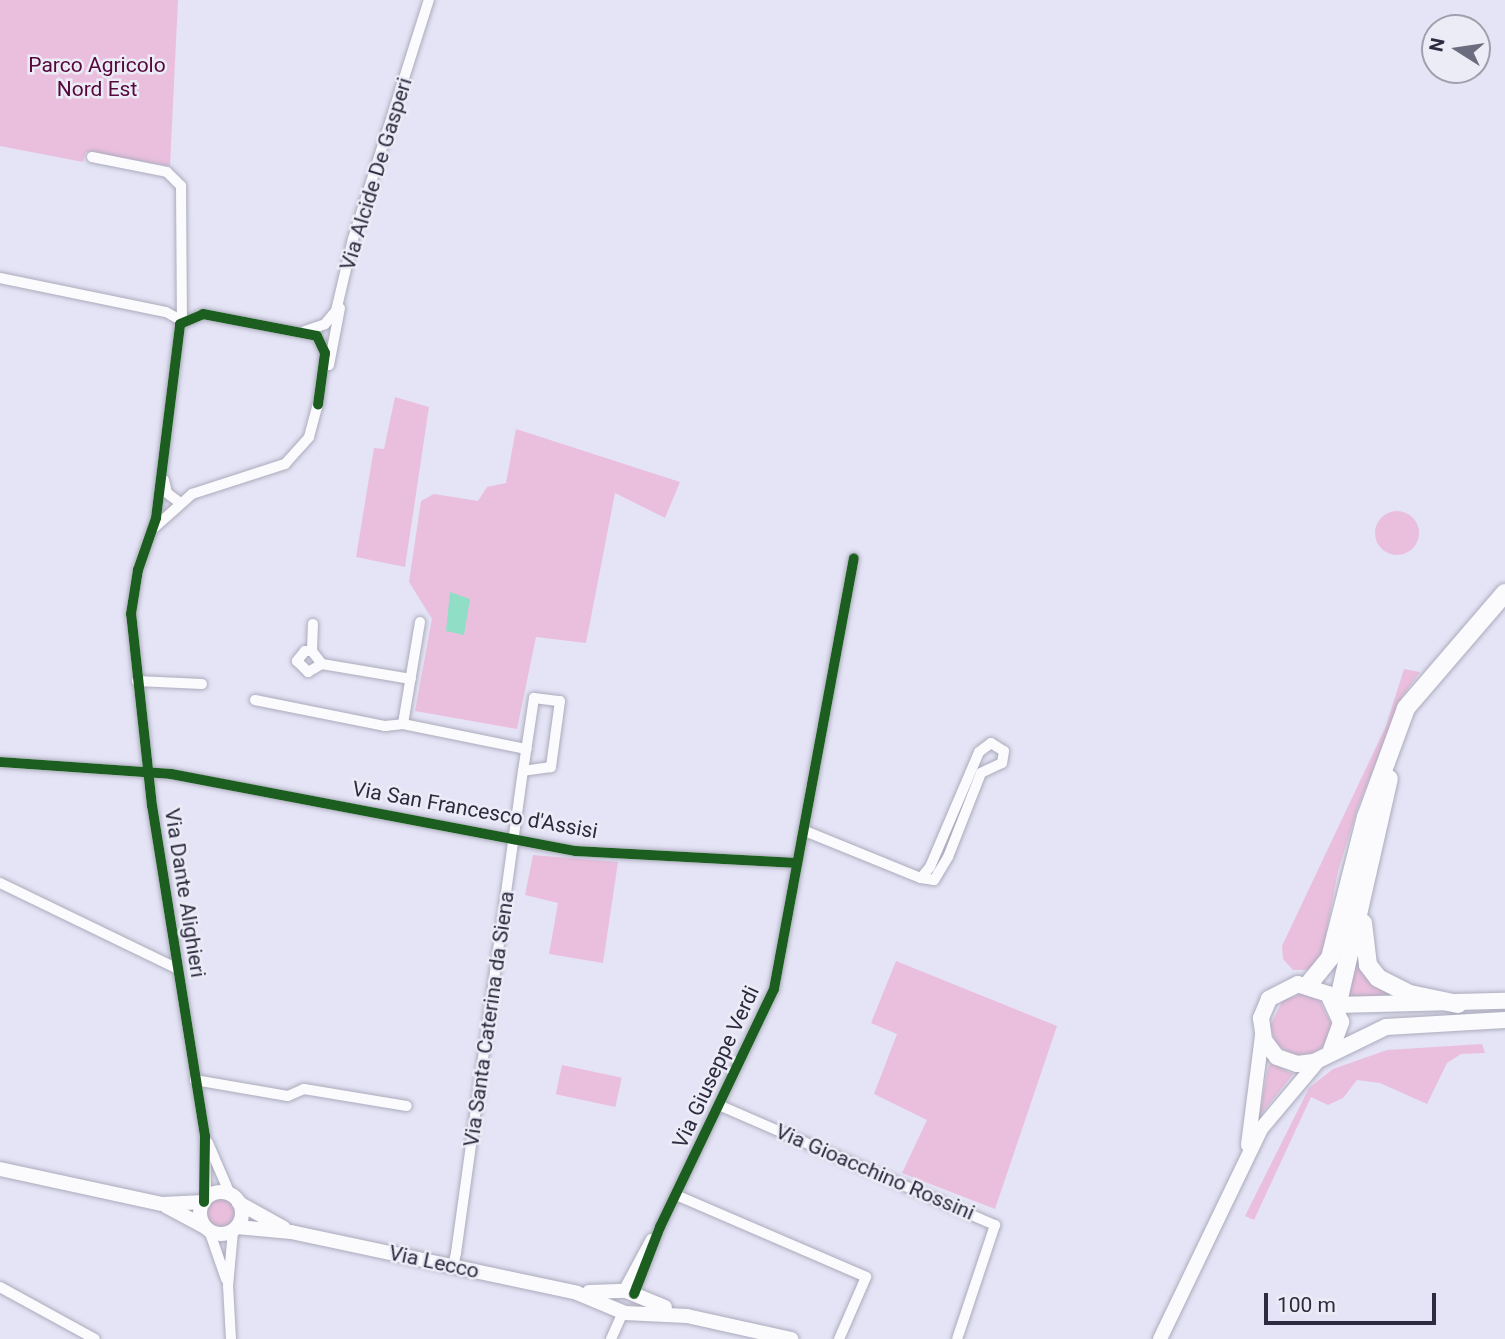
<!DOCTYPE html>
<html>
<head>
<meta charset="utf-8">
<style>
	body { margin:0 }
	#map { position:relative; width:1505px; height:1339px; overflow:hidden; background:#e4e4f6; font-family:Roboto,sans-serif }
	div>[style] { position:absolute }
	.green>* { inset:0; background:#eabfde; transform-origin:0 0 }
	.round { border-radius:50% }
	.water>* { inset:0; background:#90dec6 }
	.roads { filter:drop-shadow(0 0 2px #ababbc) drop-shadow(0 0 2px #ababbc) }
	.street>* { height:10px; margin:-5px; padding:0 5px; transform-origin:5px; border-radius:5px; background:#fbfbfe }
	.secondary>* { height:14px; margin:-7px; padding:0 7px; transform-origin:7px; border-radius:7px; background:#fbfbfe }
	.secondary>.ring { margin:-7px; padding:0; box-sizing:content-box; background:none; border:14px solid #fbfbfe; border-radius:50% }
	.primary>* { height:16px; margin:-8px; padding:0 8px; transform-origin:8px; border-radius:8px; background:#fbfbfe }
	.highway>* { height:18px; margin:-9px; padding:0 9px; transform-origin:9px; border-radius:9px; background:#fbfbfe }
	.cycleway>* { height:10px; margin:-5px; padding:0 5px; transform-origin:5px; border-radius:5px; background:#1b5e20 }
	span { translate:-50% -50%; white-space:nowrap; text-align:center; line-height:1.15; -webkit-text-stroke:5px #ececf7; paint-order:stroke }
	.park-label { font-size:21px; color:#56073c }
	.street-label { font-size:21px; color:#2c2b3f }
	.north { position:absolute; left:1421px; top:14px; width:70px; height:70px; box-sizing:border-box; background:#ececf7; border:2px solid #9f9fad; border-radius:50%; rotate:282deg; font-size:19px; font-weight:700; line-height:28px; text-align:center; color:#2c2b3f }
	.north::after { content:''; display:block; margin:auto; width:24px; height:32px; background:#6c6c7f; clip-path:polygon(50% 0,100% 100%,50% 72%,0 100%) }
	.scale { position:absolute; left:1264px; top:1293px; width:172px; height:32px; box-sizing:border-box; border:4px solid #2c2b3f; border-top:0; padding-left:9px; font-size:21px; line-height:24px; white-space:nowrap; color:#2c2b3f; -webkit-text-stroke:5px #ececf7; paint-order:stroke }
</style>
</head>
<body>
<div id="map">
	<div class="green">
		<div style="clip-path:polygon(0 0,178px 0,170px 166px,86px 152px,83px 162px,0 146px)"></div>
		<div style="clip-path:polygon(395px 397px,429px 407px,405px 567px,356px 557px,374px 448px,384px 449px)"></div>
		<div style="clip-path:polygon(516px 429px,680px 482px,665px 518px,615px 493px,586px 643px,536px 637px,517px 729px,415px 711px,432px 619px,409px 582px,421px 501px,434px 494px,478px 501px,487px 487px,506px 483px)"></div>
		<div class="round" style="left:1375px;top:511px;width:44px;height:44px"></div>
		<div style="clip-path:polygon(1404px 669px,1420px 672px,1402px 697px,1358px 807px,1338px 871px,1322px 955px,1309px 970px,1293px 970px,1283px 959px,1282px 946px,1386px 726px)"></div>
		<div style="clip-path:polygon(533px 855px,618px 862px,603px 963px,549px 954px,558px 903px,525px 895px)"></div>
		<div style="clip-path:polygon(1356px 949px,1364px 975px,1399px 999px,1347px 1000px)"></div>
		<div style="clip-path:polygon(896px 961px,1057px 1026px,995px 1209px,902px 1173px,927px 1120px,874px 1094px,897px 1034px,871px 1023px)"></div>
		<div style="clip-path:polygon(1301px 994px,1319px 1000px,1332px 1025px,1325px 1045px,1316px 1052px,1296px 1056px,1277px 1045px,1270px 1026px,1283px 1000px)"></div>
		<div style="clip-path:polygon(1482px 1044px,1485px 1053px,1461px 1054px,1447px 1063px,1427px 1104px,1380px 1083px,1357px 1080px,1343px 1098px,1328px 1105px,1311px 1097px,1254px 1220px,1245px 1216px,1309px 1088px,1333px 1069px,1387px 1050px)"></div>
		<div style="clip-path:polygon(1271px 1063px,1293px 1074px,1259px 1117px,1268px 1068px)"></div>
		<div style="left:562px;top:1065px;width:61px;height:30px;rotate:12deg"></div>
		<div class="round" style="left:207px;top:1199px;width:28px;height:28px"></div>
	</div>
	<div class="water">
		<div style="clip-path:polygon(450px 592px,470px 599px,464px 635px,446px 631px)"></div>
	</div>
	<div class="roads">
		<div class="street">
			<div style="left:92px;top:157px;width:76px;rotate:11.3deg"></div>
			<div style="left:167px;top:172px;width:20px;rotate:45deg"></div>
			<div style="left:181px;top:186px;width:135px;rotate:89.6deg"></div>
			<div style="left:0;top:278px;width:169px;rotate:11.6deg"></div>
			<div style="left:166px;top:312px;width:18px;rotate:29deg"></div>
			<div style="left:305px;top:331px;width:21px;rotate:-19deg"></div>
			<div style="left:325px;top:324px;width:17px;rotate:-50deg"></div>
			<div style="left:336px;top:311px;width:74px;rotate:-76.7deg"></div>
			<div style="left:353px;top:239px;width:251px;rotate:-72.4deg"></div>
			<div style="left:329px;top:365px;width:58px;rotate:-79.1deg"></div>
			<div style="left:164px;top:480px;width:13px;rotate:77deg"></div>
			<div style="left:167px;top:493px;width:15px;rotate:37deg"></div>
			<div style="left:155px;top:527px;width:50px;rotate:-41.7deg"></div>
			<div style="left:192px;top:494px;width:98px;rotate:-17.9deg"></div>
			<div style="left:285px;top:464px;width:36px;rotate:-48deg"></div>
			<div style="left:309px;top:437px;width:38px;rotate:-75deg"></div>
			<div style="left:420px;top:622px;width:103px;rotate:99.5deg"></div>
			<div style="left:403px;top:724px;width:126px;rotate:11.5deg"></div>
			<div style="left:312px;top:651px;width:27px;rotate:-88deg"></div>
			<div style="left:322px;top:664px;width:16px;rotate:-128deg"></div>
			<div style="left:312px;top:651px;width:7px;rotate:180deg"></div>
			<div style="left:305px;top:651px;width:13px;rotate:129deg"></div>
			<div style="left:297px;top:661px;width:16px;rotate:45deg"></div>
			<div style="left:308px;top:672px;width:16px;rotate:-30deg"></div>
			<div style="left:322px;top:664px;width:90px;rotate:9.6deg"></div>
			<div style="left:137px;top:681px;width:65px;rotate:2.6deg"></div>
			<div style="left:255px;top:700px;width:133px;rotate:11.3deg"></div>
			<div style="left:385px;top:726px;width:18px;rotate:-6deg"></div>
			<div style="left:991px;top:743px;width:15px;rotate:32deg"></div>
			<div style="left:1004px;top:751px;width:12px;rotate:99deg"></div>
			<div style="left:1002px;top:763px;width:23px;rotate:155deg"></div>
			<div style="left:981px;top:773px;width:90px;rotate:111.4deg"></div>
			<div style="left:948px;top:857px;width:27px;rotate:121deg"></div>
			<div style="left:934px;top:880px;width:13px;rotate:-171deg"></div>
			<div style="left:921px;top:878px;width:14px;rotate:-51deg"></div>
			<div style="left:930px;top:867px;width:125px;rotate:-66.9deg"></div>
			<div style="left:979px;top:752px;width:15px;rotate:-37deg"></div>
			<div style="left:0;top:762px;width:171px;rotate:4deg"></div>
			<div style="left:171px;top:774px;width:412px;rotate:10.8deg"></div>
			<div style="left:576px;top:851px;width:221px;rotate:3.1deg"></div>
			<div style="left:805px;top:831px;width:125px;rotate:22.1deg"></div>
			<div style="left:0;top:883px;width:195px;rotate:25.8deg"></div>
			<div style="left:195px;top:1080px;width:94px;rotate:9.8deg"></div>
			<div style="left:288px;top:1096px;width:17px;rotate:-24deg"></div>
			<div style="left:304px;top:1089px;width:104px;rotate:9.4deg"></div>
			<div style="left:721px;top:1106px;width:299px;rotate:23.5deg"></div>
			<div style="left:995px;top:1225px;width:120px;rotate:108.4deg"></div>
			<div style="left:208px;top:1143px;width:56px;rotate:66.7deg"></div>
			<div style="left:676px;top:1195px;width:207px;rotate:23.3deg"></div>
			<div style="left:866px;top:1277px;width:68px;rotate:113.5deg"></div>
			<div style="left:206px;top:1199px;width:63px;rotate:-90.9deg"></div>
			<div style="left:205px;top:1136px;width:334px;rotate:-99.1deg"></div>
			<div style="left:152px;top:806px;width:193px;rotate:-96.2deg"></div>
			<div style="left:131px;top:614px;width:45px;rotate:-81deg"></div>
			<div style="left:138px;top:570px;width:55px;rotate:-70.9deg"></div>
			<div style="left:156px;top:518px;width:195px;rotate:-82.9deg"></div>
			<div style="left:180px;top:324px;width:25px;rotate:-23deg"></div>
			<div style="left:203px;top:314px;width:116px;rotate:10.9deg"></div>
			<div style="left:317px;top:336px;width:19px;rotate:65deg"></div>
			<div style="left:325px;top:353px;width:52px;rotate:97.7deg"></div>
			<div style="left:209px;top:1230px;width:52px;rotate:70.9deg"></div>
			<div style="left:453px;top:1266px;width:13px;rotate:-77deg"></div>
			<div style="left:456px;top:1253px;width:487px;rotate:-82.1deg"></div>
			<div style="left:523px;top:771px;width:74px;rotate:-81.4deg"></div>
			<div style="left:534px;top:698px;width:26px;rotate:7deg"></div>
			<div style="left:560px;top:701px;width:67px;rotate:97.8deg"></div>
			<div style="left:551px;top:767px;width:28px;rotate:172deg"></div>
			<div style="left:0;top:1287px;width:108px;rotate:28.7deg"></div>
			<div style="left:623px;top:1291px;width:59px;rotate:-61.7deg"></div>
			<div style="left:634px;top:1294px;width:72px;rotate:-68.8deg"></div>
			<div style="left:660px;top:1227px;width:264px;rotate:-64.4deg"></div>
			<div style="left:774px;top:989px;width:438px;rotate:-79.5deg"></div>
			<div style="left:231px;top:1339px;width:53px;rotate:-93.2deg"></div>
			<div style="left:228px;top:1286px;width:55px;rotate:-84.8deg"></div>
			<div style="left:611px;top:1339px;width:30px;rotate:-66deg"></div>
		</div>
		<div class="secondary">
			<div style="left:1248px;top:1145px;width:111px;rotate:-82.7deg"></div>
			<div style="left:0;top:1169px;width:166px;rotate:12.2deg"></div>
			<div style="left:162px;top:1204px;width:42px;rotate:-2.7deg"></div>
			<div class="ring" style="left:200px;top:1192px;width:28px;height:28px"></div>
			<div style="left:239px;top:1203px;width:51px;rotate:29.1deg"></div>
			<div style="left:166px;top:1206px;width:44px;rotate:28.3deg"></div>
			<div style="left:237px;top:1227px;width:54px;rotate:5.3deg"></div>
			<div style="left:291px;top:1232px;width:292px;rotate:12deg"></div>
			<div style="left:577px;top:1293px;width:52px;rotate:22.6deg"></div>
			<div style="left:625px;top:1313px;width:62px;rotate:2.8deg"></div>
			<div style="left:687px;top:1316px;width:107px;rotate:12.5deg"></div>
			<div style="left:589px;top:1292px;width:37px;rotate:-2deg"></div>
			<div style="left:626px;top:1291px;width:42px;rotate:22.3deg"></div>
			<div style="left:1160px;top:1339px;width:233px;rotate:-64.3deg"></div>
			<div style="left:1261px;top:1129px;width:89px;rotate:-50deg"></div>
		</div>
		<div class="primary">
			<div style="left:1336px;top:1005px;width:169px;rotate:-1.4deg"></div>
			<div style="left:1331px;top:1050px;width:30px;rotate:-70deg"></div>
			<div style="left:1341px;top:1022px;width:31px;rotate:-115deg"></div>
			<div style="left:1328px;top:994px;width:32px;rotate:-162deg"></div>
			<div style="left:1298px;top:984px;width:33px;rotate:153deg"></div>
			<div style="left:1269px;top:999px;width:21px;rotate:113deg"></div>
			<div style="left:1261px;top:1018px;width:22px;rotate:82deg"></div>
			<div style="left:1264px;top:1040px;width:21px;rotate:53deg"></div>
			<div style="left:1277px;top:1057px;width:21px;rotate:19deg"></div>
			<div style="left:1297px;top:1064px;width:17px;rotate:-7deg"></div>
			<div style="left:1314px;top:1062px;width:80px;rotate:-25.9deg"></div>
			<div style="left:1386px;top:1027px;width:119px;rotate:-3.4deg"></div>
		</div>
		<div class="highway">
			<div style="left:1363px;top:923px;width:42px;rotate:83.2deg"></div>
			<div style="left:1368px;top:965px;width:16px;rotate:52deg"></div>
			<div style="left:1378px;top:978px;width:36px;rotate:27deg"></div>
			<div style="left:1410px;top:994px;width:49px;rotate:11.8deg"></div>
			<div style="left:1308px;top:985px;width:35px;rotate:-51deg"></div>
			<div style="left:1330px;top:958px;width:146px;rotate:-75.7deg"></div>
			<div style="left:1366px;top:817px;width:116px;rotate:-69.8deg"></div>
			<div style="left:1406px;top:708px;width:152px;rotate:-49.3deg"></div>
			<div style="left:1337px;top:1007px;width:234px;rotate:-77.2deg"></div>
		</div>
	</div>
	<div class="cycleway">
		<div style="left:0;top:762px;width:171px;rotate:4deg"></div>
		<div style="left:171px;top:774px;width:412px;rotate:10.8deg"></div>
		<div style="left:576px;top:851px;width:221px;rotate:3.1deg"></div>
		<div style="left:204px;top:1202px;width:66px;rotate:-89.1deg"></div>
		<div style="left:205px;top:1136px;width:334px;rotate:-99.1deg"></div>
		<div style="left:152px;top:806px;width:193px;rotate:-96.2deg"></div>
		<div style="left:131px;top:614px;width:45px;rotate:-81deg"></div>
		<div style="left:138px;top:570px;width:55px;rotate:-70.9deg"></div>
		<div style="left:156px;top:518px;width:195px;rotate:-82.9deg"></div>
		<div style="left:180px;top:324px;width:25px;rotate:-23deg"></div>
		<div style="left:203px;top:314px;width:116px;rotate:10.9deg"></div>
		<div style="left:317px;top:336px;width:19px;rotate:65deg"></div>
		<div style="left:325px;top:353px;width:52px;rotate:97.7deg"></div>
		<div style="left:634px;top:1294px;width:72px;rotate:-68.8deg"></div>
		<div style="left:660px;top:1227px;width:264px;rotate:-64.4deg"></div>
		<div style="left:774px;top:989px;width:438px;rotate:-79.5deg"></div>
	</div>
	<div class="park-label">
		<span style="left:97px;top:77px">Parco Agricolo<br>Nord Est</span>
	</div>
	<div class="street-label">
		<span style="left:376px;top:174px;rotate:-73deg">Via Alcide De Gasperi</span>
		<span style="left:475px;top:810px;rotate:10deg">Via San Francesco d'Assisi</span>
		<span style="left:185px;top:893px;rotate:81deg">Via Dante Alighieri</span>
		<span style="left:489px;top:1019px;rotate:-82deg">Via Santa Caterina da Siena</span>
		<span style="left:716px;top:1067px;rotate:-65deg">Via Giuseppe Verdi</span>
		<span style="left:875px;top:1172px;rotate:23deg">Via Gioacchino Rossini</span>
		<span style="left:434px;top:1262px;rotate:12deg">Via Lecco</span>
	</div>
	<div class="north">N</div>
	<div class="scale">100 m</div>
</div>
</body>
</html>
